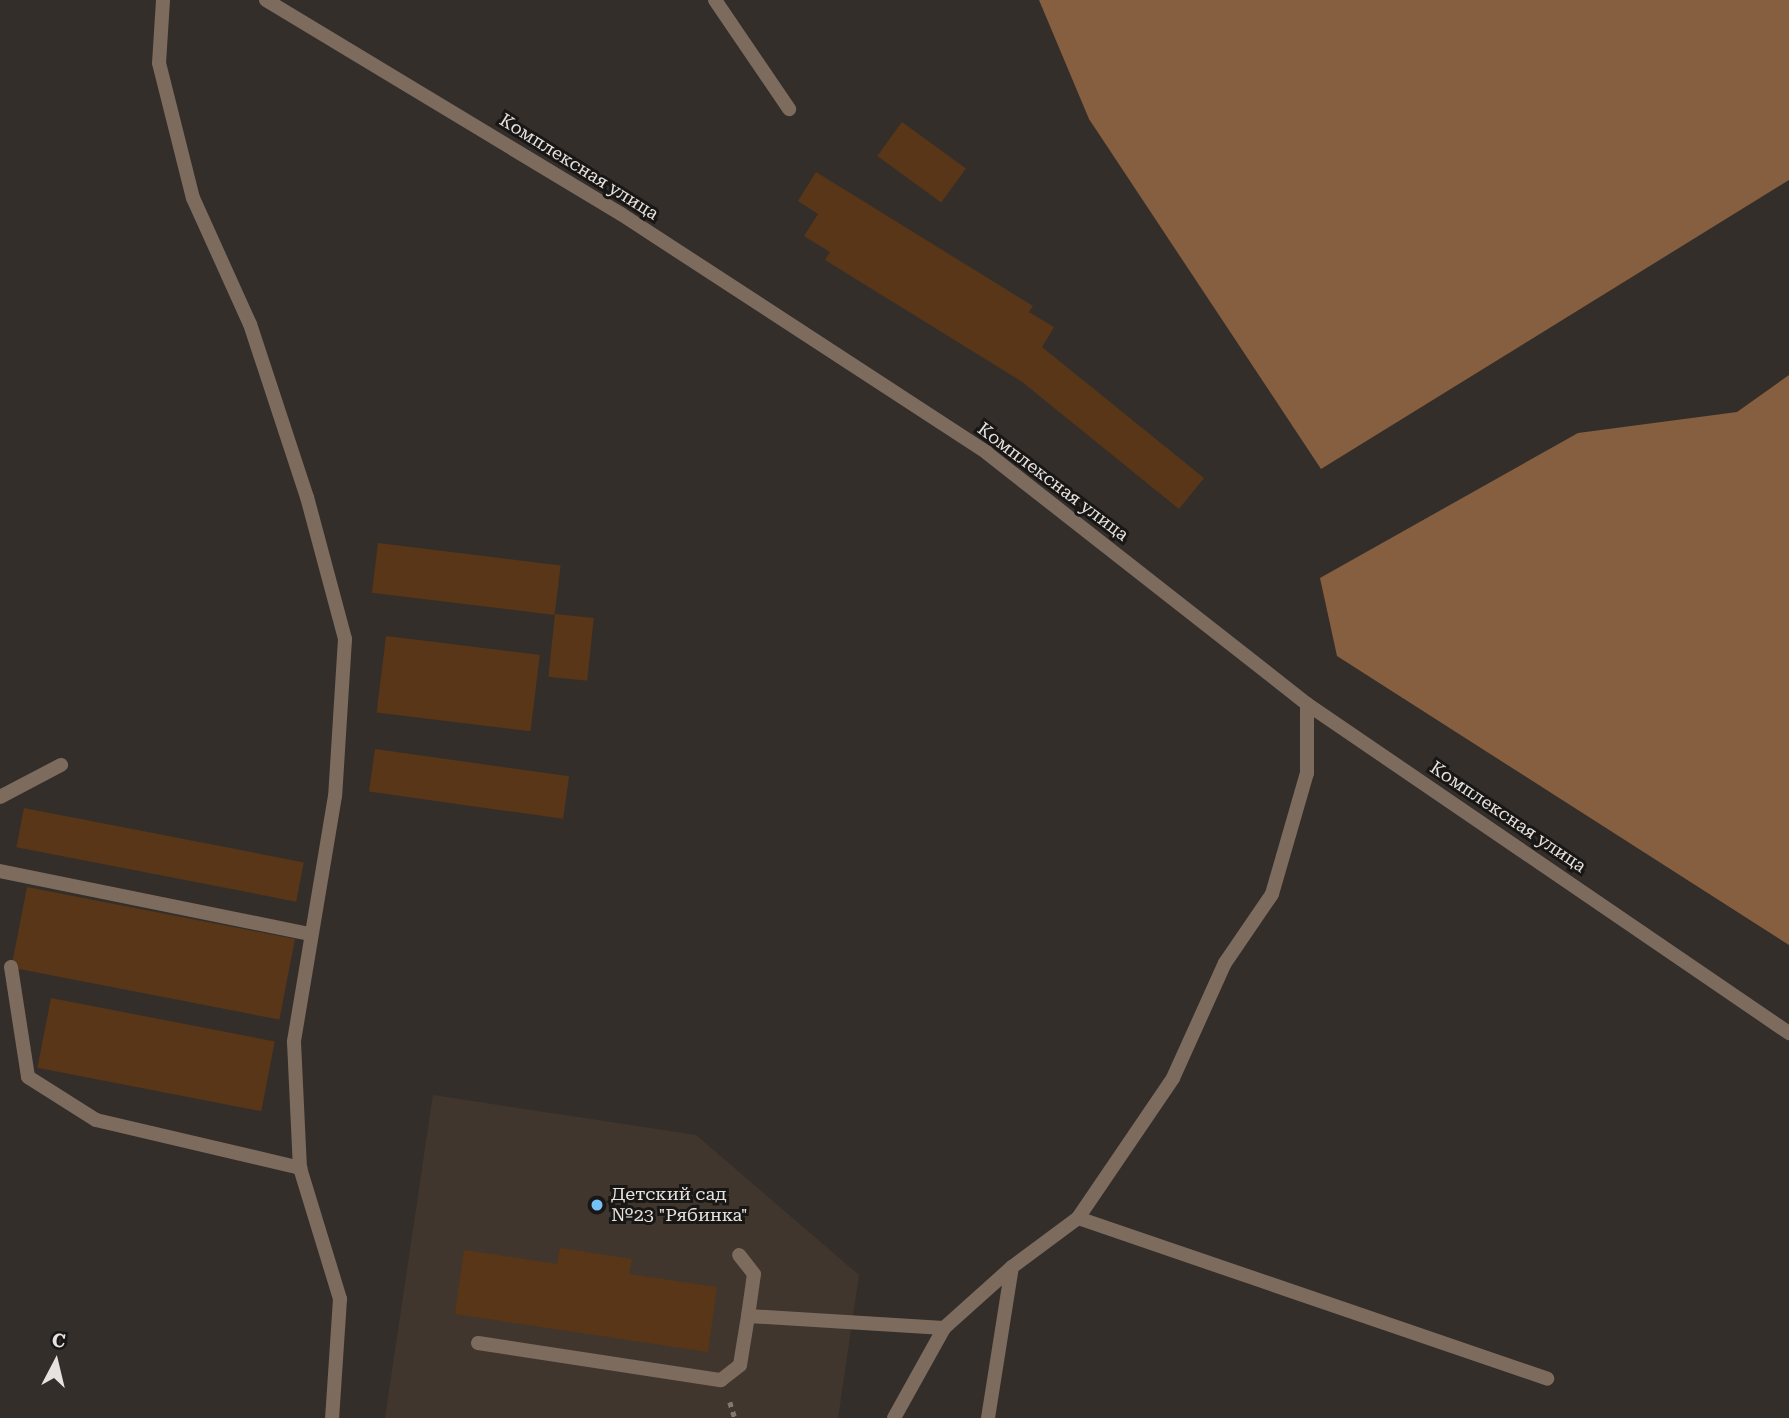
<!DOCTYPE html>
<html>
<head>
<meta charset="utf-8">
<style>
	body { margin:0 }
	#map { position:relative; width:1789px; height:1418px; overflow:hidden; background:#342e2a; font-family:"Roboto Serif",serif }
	div>[style] { position:absolute }
	.built>* { inset:0; background:#41362d }
	.forest>* { inset:0; background:#855f40 }
	.building>* { inset:0; background:#583617; transform-origin:0 0 }
	.path>* { height:4.5px; margin-top:-2.25px; transform-origin:0; background:repeating-linear-gradient(90deg,#7e7975 0 5px,transparent 0 10px) }
	.lane>* { height:14px; margin:-7px; padding:0 7px; transform-origin:7px; border-radius:7px; background:#7d6c5e }
	.street>* { height:14px; margin:-7px; padding:0 7px; transform-origin:7px; border-radius:7px; background:#7d6c5e }
	.dots>* { width:19px; height:19px; translate:-50% -50%; box-sizing:border-box; border:4px solid #191715; border-radius:50% }
	span { translate:-50% -50%; white-space:nowrap; text-align:center; line-height:1.15; -webkit-text-stroke:6px #191715; paint-order:stroke }
	.street-label { font-size:18px; color:#e6e2df }
	.poi-label { font-size:18px; color:#e6e2df }
	.left { translate:0 -50%; text-align:left }
	.north { position:absolute; left:21px; top:1327px; width:70px; height:70px; -webkit-text-stroke:5px #191715; paint-order:stroke; rotate:7deg; font-size:19px; font-weight:700; line-height:28px; text-align:center; color:#e6e2df }
	.north::after { content:''; display:block; margin:auto; width:24px; height:32px; background:#e6e2df; clip-path:polygon(50% 0,100% 100%,50% 72%,0 100%) }
</style>
</head>
<body>
<div id="map">
	<div class="built">
		<div style="clip-path:polygon(433px 1095px,696px 1135px,859px 1275px,838px 1418px,385px 1418px)"></div>
	</div>
	<div class="forest">
		<div style="clip-path:polygon(1039px 0,1789px 0,1789px 180px,1321px 469px,1089px 119px)"></div>
		<div style="clip-path:polygon(1789px 375px,1789px 945px,1337px 656px,1320px 578px,1578px 433px,1737px 412px)"></div>
	</div>
	<div class="building">
		<div style="left:902px;top:122px;width:79px;height:42px;rotate:36deg"></div>
		<div style="clip-path:polygon(816px 172px,1033px 306px,1029px 312px,1054px 327px,1042px 347px,1204px 478px,1179px 509px,1021px 381px,825px 260px,830px 252px,804px 236px,818px 214px,798px 201px)"></div>
		<div style="left:378px;top:543px;width:184px;height:50px;rotate:7deg"></div>
		<div style="left:555px;top:614px;width:39px;height:63px;rotate:6deg"></div>
		<div style="left:386px;top:636px;width:155px;height:77px;rotate:7deg"></div>
		<div style="left:375px;top:749px;width:196px;height:43px;rotate:8deg"></div>
		<div style="left:24px;top:808px;width:285px;height:40px;rotate:11deg"></div>
		<div style="left:27px;top:887px;width:273px;height:82px;rotate:11deg"></div>
		<div style="left:51px;top:998px;width:228px;height:71px;rotate:11deg"></div>
		<div style="clip-path:polygon(560px 1248px,632px 1259px,629px 1274px,717px 1287px,708px 1352px,455px 1314px,464px 1250px,557px 1264px)"></div>
	</div>
	<div class="path">
		<div style="left:730px;top:1402px;width:17px;rotate:73deg"></div>
	</div>
	<div class="lane">
		<div style="left:163px;top:0;width:63px;rotate:93.6deg"></div>
		<div style="left:159px;top:63px;width:139px;rotate:75.9deg"></div>
		<div style="left:193px;top:198px;width:138px;rotate:65.7deg"></div>
		<div style="left:250px;top:324px;width:182px;rotate:71.8deg"></div>
		<div style="left:307px;top:497px;width:147px;rotate:75deg"></div>
		<div style="left:345px;top:639px;width:157px;rotate:93.6deg"></div>
		<div style="left:335px;top:796px;width:249px;rotate:99.5deg"></div>
		<div style="left:294px;top:1042px;width:126px;rotate:87.3deg"></div>
		<div style="left:300px;top:1168px;width:137px;rotate:73deg"></div>
		<div style="left:340px;top:1299px;width:119px;rotate:93.8deg"></div>
		<div style="left:715px;top:0;width:132px;rotate:55.8deg"></div>
		<div style="left:0;top:797px;width:69px;rotate:-27.7deg"></div>
		<div style="left:0;top:871px;width:316px;rotate:11.5deg"></div>
		<div style="left:11px;top:967px;width:111px;rotate:81.2deg"></div>
		<div style="left:28px;top:1077px;width:80px;rotate:32.3deg"></div>
		<div style="left:96px;top:1120px;width:210px;rotate:13.2deg"></div>
		<div style="left:1078px;top:1218px;width:496px;rotate:18.9deg"></div>
		<div style="left:748px;top:1316px;width:196px;rotate:3.5deg"></div>
		<div style="left:478px;top:1343px;width:246px;rotate:8.7deg"></div>
		<div style="left:721px;top:1380px;width:24px;rotate:-38deg"></div>
		<div style="left:740px;top:1365px;width:50px;rotate:-80.7deg"></div>
		<div style="left:748px;top:1316px;width:42px;rotate:-81.9deg"></div>
		<div style="left:754px;top:1274px;width:24px;rotate:-128deg"></div>
		<div style="left:894px;top:1418px;width:103px;rotate:-60.9deg"></div>
		<div style="left:944px;top:1328px;width:91px;rotate:-41.9deg"></div>
		<div style="left:1012px;top:1267px;width:82px;rotate:-36.6deg"></div>
		<div style="left:1078px;top:1218px;width:169px;rotate:-55.8deg"></div>
		<div style="left:1173px;top:1078px;width:126px;rotate:-65.7deg"></div>
		<div style="left:1225px;top:963px;width:83px;rotate:-55.7deg"></div>
		<div style="left:1272px;top:894px;width:126px;rotate:-73.9deg"></div>
		<div style="left:1307px;top:773px;width:69px;rotate:-90deg"></div>
		<div style="left:988px;top:1418px;width:153px;rotate:-81deg"></div>
	</div>
	<div class="street">
		<div style="left:266px;top:0;width:415px;rotate:31.1deg"></div>
		<div style="left:621px;top:214px;width:437px;rotate:33.1deg"></div>
		<div style="left:987px;top:453px;width:407px;rotate:38.1deg"></div>
		<div style="left:1307px;top:704px;width:584px;rotate:34.32deg"></div>
	</div>
	<div class="dots">
		<div style="left:597px;top:1205px;background:#73c1f6"></div>
	</div>
	<div class="street-label">
		<span style="left:579px;top:167px;rotate:32deg">Комплексная улица</span>
		<span style="left:1053px;top:482px;rotate:37deg">Комплексная улица</span>
		<span style="left:1508px;top:817px;rotate:34deg">Комплексная улица</span>
	</div>
	<div class="poi-label">
		<span class="left" style="left:611px;top:1205px">Детский сад<br>№23 "Рябинка"</span>
	</div>
	<div class="north">С</div>
</div>
</body>
</html>
